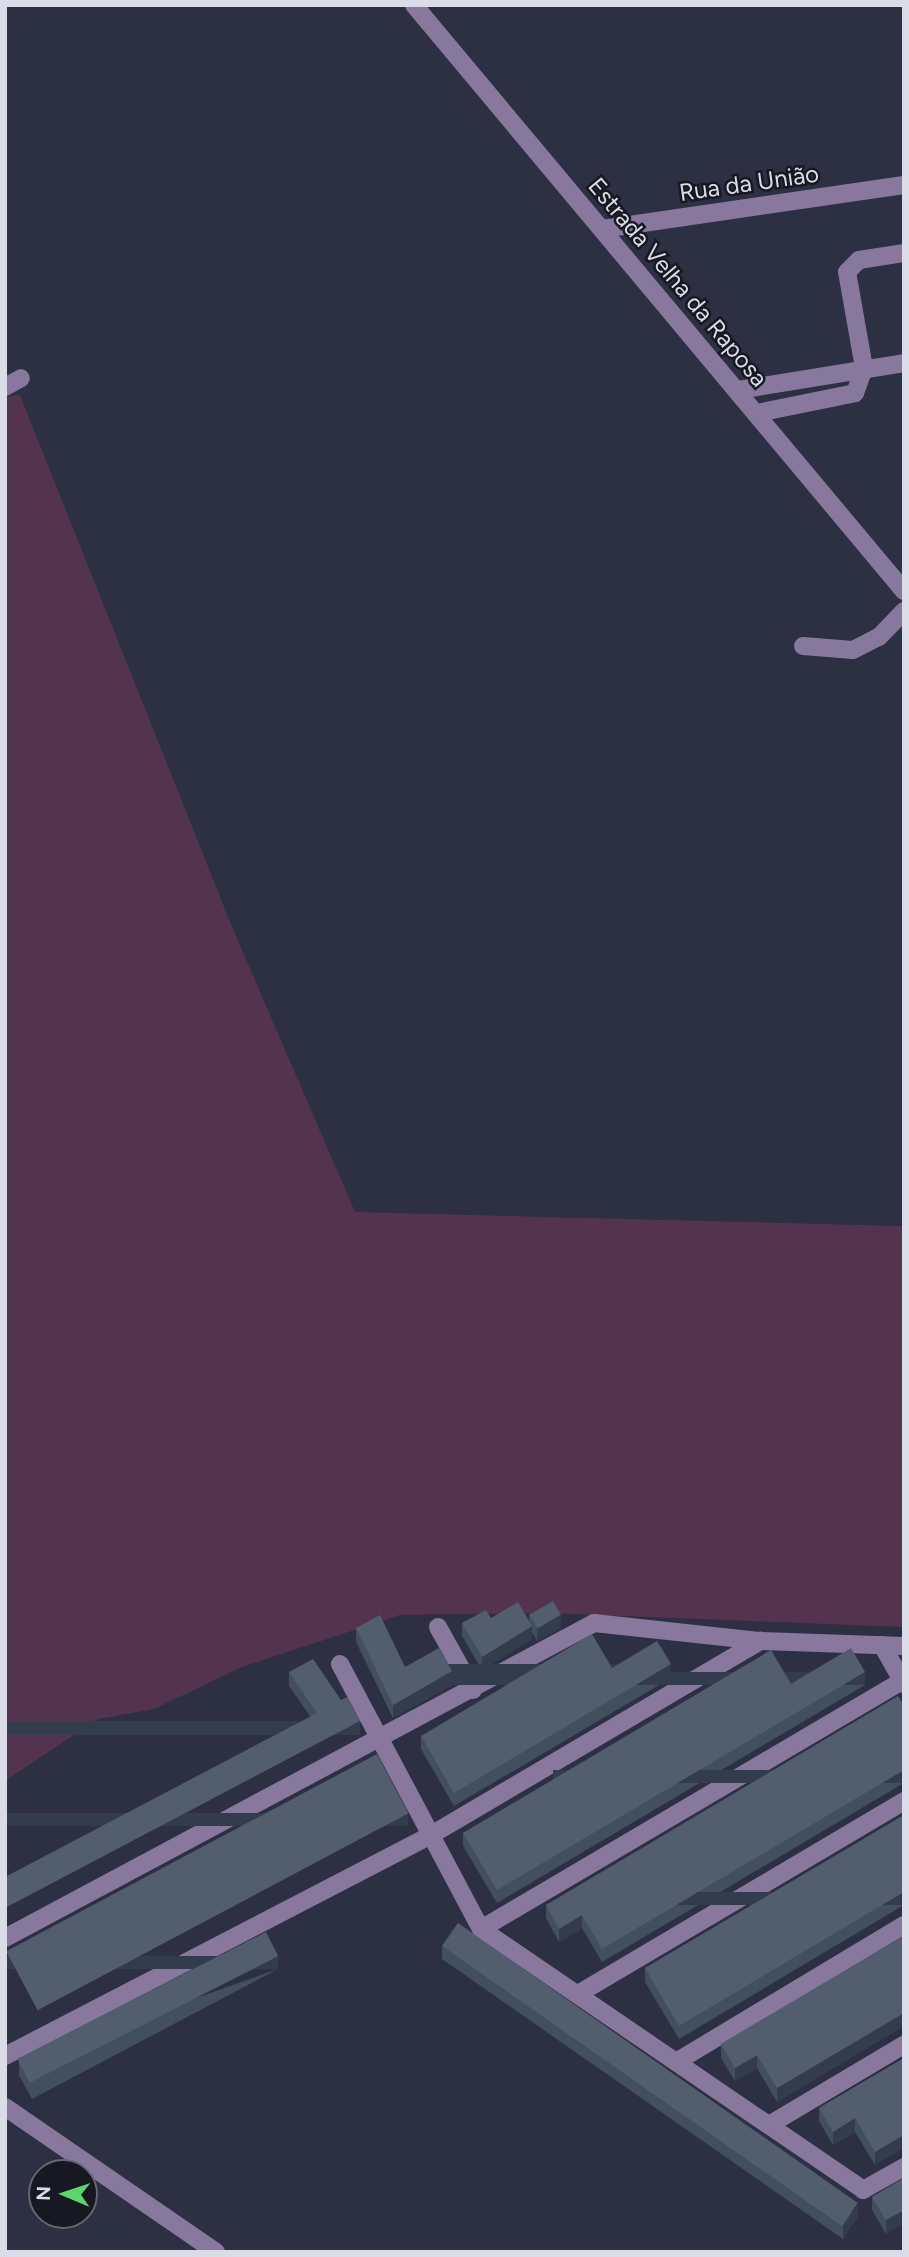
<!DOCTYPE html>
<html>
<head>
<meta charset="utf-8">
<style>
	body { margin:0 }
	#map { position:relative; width:909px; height:2257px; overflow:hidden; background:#2d2f42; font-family:Figtree,sans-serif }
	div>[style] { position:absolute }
	.green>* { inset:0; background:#54334f }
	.minor>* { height:18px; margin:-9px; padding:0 9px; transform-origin:9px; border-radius:9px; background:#89789e }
	.wall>* { inset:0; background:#414f5f }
	.shaded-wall>* { inset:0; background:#323c4d; transform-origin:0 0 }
	.building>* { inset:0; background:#525e6e; transform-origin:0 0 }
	span { translate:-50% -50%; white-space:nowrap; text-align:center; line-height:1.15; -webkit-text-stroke:5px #171821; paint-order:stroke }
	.street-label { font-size:24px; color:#dadce8 }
	.frame { position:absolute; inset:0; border:7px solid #dadce8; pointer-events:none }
	.north { position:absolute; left:28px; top:2159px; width:70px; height:70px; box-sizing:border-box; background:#171821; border:2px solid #656671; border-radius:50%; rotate:272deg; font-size:19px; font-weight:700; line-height:28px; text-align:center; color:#dadce8 }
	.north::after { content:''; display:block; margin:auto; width:24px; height:32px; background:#5cd56d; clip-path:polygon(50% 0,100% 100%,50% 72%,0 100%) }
</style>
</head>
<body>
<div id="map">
	<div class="green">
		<div style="clip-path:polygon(20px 395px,230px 922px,355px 1212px,904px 1226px,904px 1627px,548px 1613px,400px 1615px,242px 1667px,154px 1709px,98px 1719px,5px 1781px,5px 397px)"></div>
	</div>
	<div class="minor">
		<div style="left:414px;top:5px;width:764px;rotate:50.1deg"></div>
		<div style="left:602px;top:229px;width:305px;rotate:-8.3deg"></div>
		<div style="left:5px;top:387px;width:18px;rotate:-29deg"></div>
		<div style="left:738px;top:390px;width:168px;rotate:-9.2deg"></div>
		<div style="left:757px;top:413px;width:100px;rotate:-11.5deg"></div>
		<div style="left:855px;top:393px;width:27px;rotate:-70deg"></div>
		<div style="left:864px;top:368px;width:97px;rotate:-100deg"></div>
		<div style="left:847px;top:272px;width:17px;rotate:-45deg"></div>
		<div style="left:859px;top:260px;width:46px;rotate:-8.8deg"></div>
		<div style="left:803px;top:646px;width:50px;rotate:4.6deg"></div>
		<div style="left:853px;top:650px;width:29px;rotate:-27deg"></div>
		<div style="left:879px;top:637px;width:36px;rotate:-46deg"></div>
		<div style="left:438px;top:1627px;width:72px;rotate:60.9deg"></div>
		<div style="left:882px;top:1645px;width:45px;rotate:60.6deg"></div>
		<div style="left:340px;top:1664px;width:300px;rotate:62deg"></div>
		<div style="left:481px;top:1929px;width:463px;rotate:34.3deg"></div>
		<div style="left:863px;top:2190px;width:47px;rotate:-29.3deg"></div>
		<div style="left:481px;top:1929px;width:489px;rotate:-30.5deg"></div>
		<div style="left:5px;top:1938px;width:668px;rotate:-28.14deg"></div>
		<div style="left:594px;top:1623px;width:168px;rotate:6.2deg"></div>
		<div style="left:761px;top:1641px;width:143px;rotate:2deg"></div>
		<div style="left:578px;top:1994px;width:379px;rotate:-30.6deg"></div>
		<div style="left:5px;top:2056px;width:480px;rotate:-27.4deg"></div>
		<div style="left:431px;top:1835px;width:383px;rotate:-30.5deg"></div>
		<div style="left:676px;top:2062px;width:266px;rotate:-31deg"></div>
		<div style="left:5px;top:2107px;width:256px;rotate:34.5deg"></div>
		<div style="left:769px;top:2125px;width:157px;rotate:-30.7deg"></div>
	</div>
	<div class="wall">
		<div style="clip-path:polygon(529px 1614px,561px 1628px,537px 1641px,532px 1632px,532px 1639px,482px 1670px,462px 1636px,462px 1623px,529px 1621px)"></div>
		<div style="clip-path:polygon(356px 1628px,405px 1667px,452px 1685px,393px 1718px,356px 1642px)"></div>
		<div style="clip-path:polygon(612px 1668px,671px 1678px,454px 1806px,421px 1749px,421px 1736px)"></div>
		<div style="clip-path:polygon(289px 1672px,360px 1735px,310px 1716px,289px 1686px)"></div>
		<div style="clip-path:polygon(791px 1684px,865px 1685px,497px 1903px,463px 1846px,463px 1833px)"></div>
		<div style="clip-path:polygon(904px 1705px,904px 1783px,602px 1962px,582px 1928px,559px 1942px,546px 1918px,546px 1905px)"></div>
		<div style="clip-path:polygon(904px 1815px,904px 1905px,679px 2039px,645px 1982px,645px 1968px)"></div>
		<div style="clip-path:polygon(904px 1936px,904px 2026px,777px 2102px,757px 2068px,735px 2081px,721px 2058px,721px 2044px)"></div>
		<div style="clip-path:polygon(442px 1946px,858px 2216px,843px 2239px,442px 1959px)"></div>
		<div style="clip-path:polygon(278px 1969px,32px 2099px,19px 2075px,19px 2061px)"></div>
		<div style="clip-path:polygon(904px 2058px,875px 2165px,855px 2132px,833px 2145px,819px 2121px,819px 2108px)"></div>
		<div style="clip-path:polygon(904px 2178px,904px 2223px,886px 2234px,872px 2210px,872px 2197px)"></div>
	</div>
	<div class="shaded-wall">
		<div style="clip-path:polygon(561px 1615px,561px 1628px,537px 1641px,537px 1628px)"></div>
		<div style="clip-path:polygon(532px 1626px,532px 1639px,482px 1670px,482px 1657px)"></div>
		<div style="left:671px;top:1664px;width:14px;height:252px;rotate:90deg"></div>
		<div style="clip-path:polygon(452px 1671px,452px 1685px,393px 1718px,393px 1705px)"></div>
		<div style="left:865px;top:1672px;width:13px;height:428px;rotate:90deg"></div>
		<div style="left:360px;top:1721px;width:14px;height:401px;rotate:90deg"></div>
		<div style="left:904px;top:1770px;width:13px;height:351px;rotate:90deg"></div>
		<div style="left:408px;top:1813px;width:13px;height:455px;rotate:90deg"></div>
		<div style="left:904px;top:1892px;width:13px;height:262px;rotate:90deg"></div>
		<div style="clip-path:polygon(582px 1915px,582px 1928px,559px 1942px,559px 1929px)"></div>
		<div style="left:278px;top:1956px;width:13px;height:278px;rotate:90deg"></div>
		<div style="clip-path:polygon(904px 2013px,904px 2026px,777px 2102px,777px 2088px)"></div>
		<div style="clip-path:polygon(757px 2055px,757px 2068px,735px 2081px,735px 2068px)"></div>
		<div style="clip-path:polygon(855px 2118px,855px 2132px,833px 2145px,833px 2132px)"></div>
		<div style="clip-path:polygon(904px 2135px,904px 2148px,875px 2165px,875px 2152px)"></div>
		<div style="clip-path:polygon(858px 2203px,858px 2216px,843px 2239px,843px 2226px)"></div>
		<div style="clip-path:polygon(904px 2210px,904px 2223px,886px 2234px,886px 2220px)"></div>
	</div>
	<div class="building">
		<div style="left:553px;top:1601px;width:16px;height:27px;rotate:60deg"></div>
		<div style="clip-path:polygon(518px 1602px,532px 1626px,482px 1657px,462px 1623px,486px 1610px,491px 1618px)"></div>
		<div style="clip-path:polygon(380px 1615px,405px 1667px,439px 1648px,452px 1671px,393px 1705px,356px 1628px)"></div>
		<div style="clip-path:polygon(592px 1634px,612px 1668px,657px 1641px,671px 1664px,454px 1793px,421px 1736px)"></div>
		<div style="clip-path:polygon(851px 1648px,865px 1672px,497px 1890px,463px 1833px,771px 1650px,791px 1684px)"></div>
		<div style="clip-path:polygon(313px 1659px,341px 1700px,347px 1697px,360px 1721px,5px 1908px,5px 1877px,317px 1713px,289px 1672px)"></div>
		<div style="clip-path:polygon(898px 1696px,904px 1705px,904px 1770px,602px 1949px,582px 1915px,559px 1929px,546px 1905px)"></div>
		<div style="left:377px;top:1754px;width:67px;height:420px;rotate:62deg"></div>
		<div style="clip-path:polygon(904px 1815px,904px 1892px,679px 2026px,645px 1968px)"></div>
		<div style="left:458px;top:1923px;width:488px;height:28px;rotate:35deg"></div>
		<div style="left:266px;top:1932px;width:27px;height:279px;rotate:63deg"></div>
		<div style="clip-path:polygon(904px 1936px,904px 2013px,777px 2088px,757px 2055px,735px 2068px,721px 2044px)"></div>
		<div style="clip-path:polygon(904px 2058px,904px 2135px,875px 2152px,855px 2118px,833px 2132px,819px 2108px)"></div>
		<div style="clip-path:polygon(904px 2178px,904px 2210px,886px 2220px,872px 2197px)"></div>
	</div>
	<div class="street-label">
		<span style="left:749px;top:183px;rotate:-8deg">Rua da União</span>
		<span style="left:678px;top:282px;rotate:50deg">Estrada Velha da Raposa</span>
	</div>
	<div class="frame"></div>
	<div class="north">N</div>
</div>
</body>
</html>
